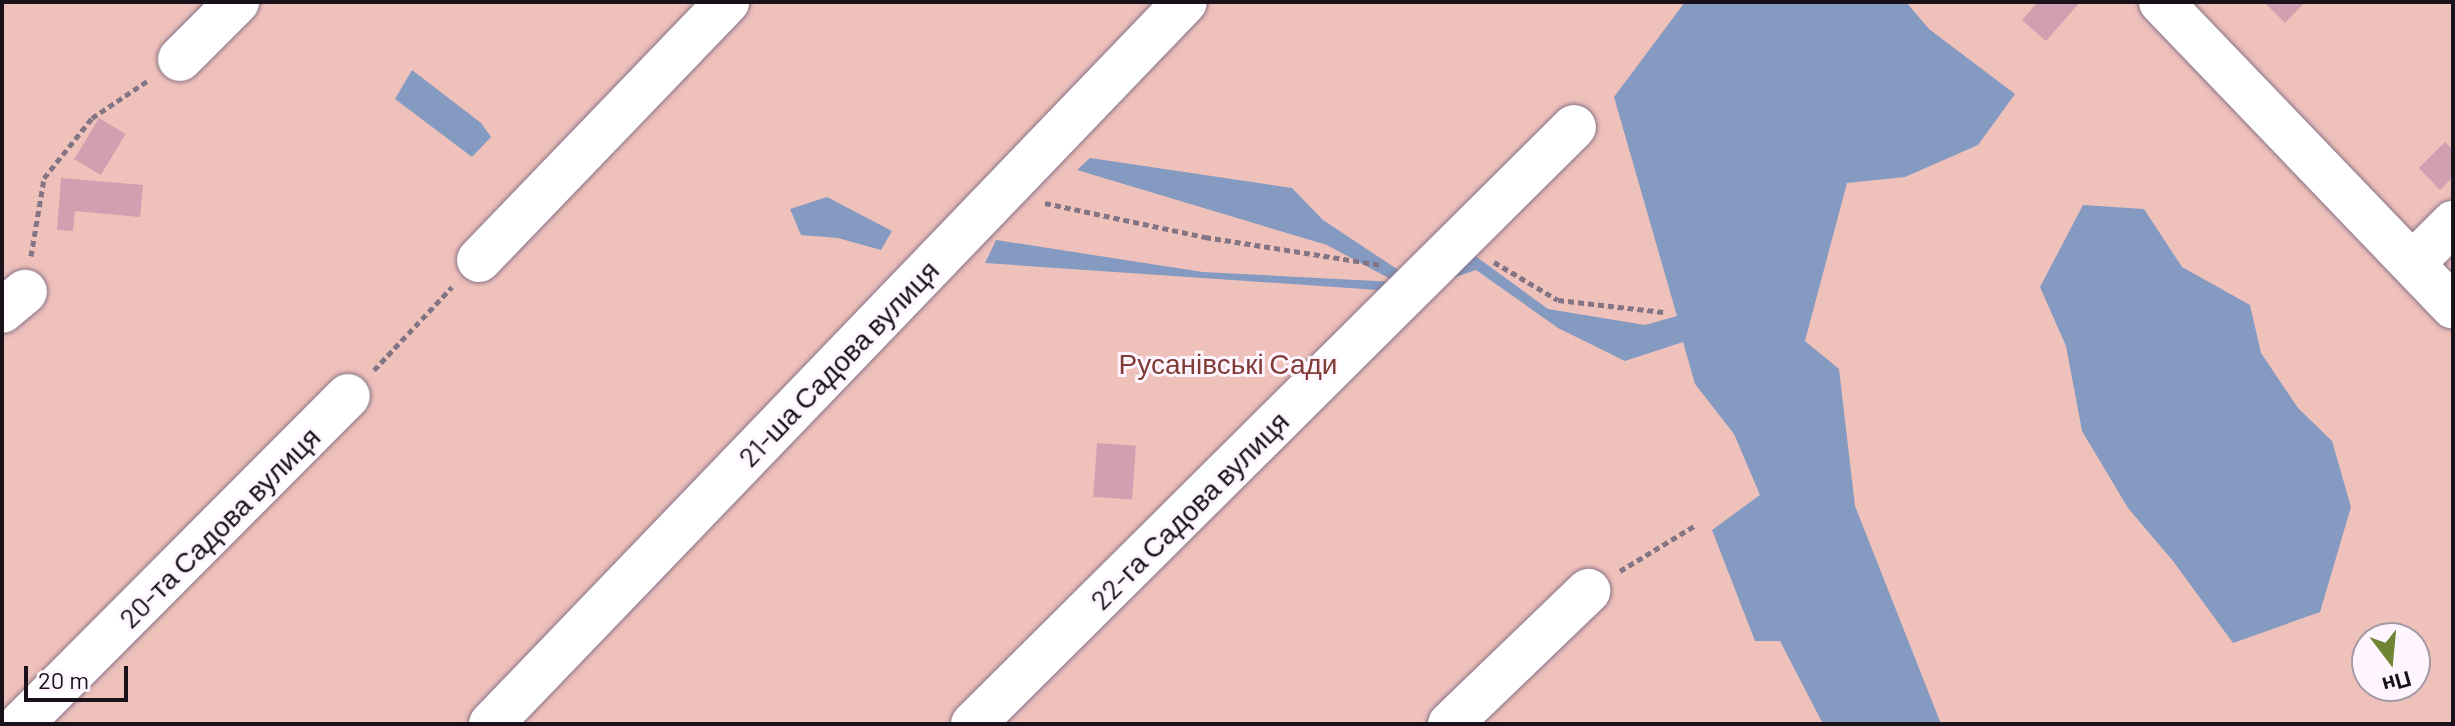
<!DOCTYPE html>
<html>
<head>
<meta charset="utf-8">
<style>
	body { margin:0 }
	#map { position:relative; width:2455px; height:726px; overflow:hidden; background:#f9e3fa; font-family:Barlow,sans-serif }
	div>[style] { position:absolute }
	.green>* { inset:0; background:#efc1bb }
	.water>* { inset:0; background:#849ac0 }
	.building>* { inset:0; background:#d09fb0; transform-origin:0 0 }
	.path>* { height:5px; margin-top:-2.5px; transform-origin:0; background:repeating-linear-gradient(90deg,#837584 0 6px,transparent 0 10px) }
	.roads { filter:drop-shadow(0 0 2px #867286) drop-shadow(0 0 2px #867286) }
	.minor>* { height:44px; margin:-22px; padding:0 22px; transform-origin:22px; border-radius:22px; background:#fff }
	.major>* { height:44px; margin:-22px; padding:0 22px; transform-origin:22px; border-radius:22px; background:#fff }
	span { translate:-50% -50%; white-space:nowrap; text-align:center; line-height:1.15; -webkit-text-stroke:6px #fef5ff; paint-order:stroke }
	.street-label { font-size:28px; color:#1a121a }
	.park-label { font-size:28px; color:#7e3c35 }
	.frame { position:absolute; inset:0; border:4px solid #1a121a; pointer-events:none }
	.north { position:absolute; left:2351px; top:622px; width:80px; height:80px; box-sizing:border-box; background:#fef5ff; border:2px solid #a39aa3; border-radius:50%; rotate:164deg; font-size:22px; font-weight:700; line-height:32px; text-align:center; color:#1a121a }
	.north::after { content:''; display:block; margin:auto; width:28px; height:36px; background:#708435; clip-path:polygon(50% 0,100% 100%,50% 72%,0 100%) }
	.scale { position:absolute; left:24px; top:666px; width:104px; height:36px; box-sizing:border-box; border:4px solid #1a121a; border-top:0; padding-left:10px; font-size:24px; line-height:28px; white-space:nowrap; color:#1a121a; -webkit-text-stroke:6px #fef5ff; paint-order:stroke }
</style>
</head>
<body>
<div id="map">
	<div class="green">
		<div style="clip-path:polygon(evenodd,2px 2px,2453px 2px,2453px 724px,2px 724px,2px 2px,2367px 638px,2415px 638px,2415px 686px,2367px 686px,2367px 638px)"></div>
	</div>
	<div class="water">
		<div style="clip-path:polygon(1685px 2px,1906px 2px,1929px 29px,2015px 94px,1978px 145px,1905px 177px,1847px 183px,1805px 341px,1839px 369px,1855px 506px,1941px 724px,1823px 724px,1780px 641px,1755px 641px,1712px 530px,1760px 495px,1734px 434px,1695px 384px,1683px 342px,1625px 361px,1558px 328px,1476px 270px,1391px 299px,1378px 290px,985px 263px,996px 240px,1203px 272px,1396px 282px,1327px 245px,1077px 170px,1090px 158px,1292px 188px,1323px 220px,1412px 279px,1474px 255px,1548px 309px,1645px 325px,1677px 316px,1614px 97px)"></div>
		<div style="clip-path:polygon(412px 70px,481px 123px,491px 137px,472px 157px,395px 99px)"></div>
		<div style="clip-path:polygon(827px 197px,892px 231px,881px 250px,838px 238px,801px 235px,790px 209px)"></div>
		<div style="clip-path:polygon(2083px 205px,2144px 209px,2182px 267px,2250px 305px,2261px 353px,2298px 408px,2332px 441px,2351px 507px,2320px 612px,2233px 643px,2173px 561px,2128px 508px,2082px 431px,2066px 346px,2040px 287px)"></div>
	</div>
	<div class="building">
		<div style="clip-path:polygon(2038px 2px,2080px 2px,2046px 41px,2022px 20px)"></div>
		<div style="clip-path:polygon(2264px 2px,2305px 2px,2285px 23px)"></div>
		<div style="left:99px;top:118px;width:31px;height:48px;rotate:31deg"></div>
		<div style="clip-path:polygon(2445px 142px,2453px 150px,2453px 177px,2440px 190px,2419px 168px)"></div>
		<div style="clip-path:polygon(61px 178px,143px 185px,140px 217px,75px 211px,73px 231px,57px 230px)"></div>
		<div style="left:1097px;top:443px;width:39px;height:54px;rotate:4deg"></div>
	</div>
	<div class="path">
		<div style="left:1045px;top:203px;width:164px;rotate:12deg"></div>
		<div style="left:1205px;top:237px;width:178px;rotate:9deg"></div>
		<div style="left:31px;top:256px;width:79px;rotate:-80.5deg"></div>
		<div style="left:44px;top:178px;width:77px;rotate:-51.3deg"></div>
		<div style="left:92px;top:118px;width:70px;rotate:-33.9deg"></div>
		<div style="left:1494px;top:262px;width:74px;rotate:30.7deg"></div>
		<div style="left:1558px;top:300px;width:106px;rotate:6.5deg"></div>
		<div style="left:374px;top:370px;width:114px;rotate:-46.8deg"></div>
		<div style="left:1620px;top:571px;width:87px;rotate:-31.3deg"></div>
	</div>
	<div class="roads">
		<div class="minor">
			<div style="left:180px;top:59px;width:81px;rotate:-45deg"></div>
			<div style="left:479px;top:260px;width:358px;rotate:-46.1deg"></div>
			<div style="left:2413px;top:263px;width:57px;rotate:-45deg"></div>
			<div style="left:2px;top:311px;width:30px;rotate:-40deg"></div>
			<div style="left:21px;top:724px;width:463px;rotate:-45.1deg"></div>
			<div style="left:491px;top:724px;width:1001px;rotate:-46.13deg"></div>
			<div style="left:973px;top:724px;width:847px;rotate:-44.81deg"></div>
			<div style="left:1450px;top:724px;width:192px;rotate:-43.9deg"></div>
		</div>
		<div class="major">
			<div style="left:2161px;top:2px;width:422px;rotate:46.2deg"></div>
		</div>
	</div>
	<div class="street-label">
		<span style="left:838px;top:363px;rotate:-46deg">21-ша Садова вулиця</span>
		<span style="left:1189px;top:510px;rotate:-45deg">22-га Садова вулиця</span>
		<span style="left:219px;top:527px;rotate:-45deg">20-та Садова вулиця</span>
	</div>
	<div class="park-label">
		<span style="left:1228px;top:363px">Русанівські Сади</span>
	</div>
	<div class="frame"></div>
	<div class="north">Пн</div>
	<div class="scale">20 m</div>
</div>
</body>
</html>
